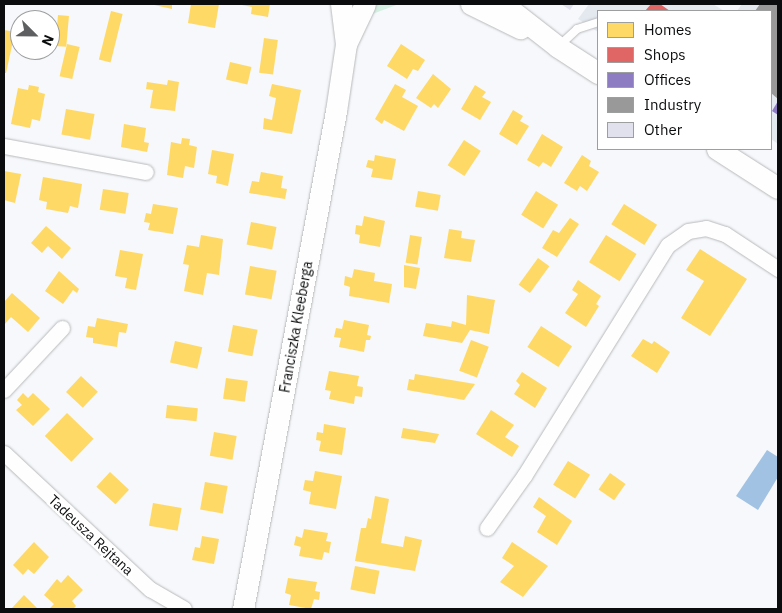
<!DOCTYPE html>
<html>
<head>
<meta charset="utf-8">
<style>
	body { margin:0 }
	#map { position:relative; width:782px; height:613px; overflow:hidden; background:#f6f8fb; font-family:"IBM Plex Sans",sans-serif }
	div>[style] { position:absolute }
	.built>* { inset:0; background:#e4e9f0 }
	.green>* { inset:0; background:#d4f0e2 }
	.water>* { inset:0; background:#a1c2e2 }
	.homes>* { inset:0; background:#ffd966; transform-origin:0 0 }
	.shops>* { inset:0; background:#e06666 }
	.offices>* { inset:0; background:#8e7cc3 }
	.industry>* { inset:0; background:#999 }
	.building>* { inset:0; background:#e1e0ed }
	.roads { filter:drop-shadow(0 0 1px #b8b9bb) drop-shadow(0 0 1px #b8b9bb) }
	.lane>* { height:8px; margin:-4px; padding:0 4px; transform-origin:4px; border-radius:4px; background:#fefefe }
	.street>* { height:15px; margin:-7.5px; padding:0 7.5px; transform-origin:7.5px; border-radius:7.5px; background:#fefefe }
	.secondary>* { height:21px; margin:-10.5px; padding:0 10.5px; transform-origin:10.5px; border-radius:10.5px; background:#fefefe }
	span { translate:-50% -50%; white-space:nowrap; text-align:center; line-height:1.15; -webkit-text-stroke:5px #fff; paint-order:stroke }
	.street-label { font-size:14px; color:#0b0c0d }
	.frame { position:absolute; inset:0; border:5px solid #0b0c0d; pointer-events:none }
	.legend { position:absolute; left:597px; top:10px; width:175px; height:140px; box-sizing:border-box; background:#fff; border:1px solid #9d9e9e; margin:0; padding:6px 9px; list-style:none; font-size:15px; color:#0b0c0d }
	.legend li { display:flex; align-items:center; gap:10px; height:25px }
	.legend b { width:25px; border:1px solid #9d9e9e }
	.north { position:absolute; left:10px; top:10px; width:50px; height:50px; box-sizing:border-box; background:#fff; border:1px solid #9d9e9e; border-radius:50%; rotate:113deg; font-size:14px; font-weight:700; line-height:20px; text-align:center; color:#0b0c0d }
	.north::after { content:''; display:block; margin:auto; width:18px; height:22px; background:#5d5f60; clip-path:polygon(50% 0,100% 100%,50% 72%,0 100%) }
</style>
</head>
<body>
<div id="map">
	<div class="built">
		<div style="clip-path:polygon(589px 4px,713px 4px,724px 11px,598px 11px,598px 32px,578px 19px)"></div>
		<div style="clip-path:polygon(742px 4px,778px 4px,778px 144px,771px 139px,771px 11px,737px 11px)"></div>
	</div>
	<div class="green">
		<div style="clip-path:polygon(372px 4px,399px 4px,367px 16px)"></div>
	</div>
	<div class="water">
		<div style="clip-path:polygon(767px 450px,778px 457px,778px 477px,758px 510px,736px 496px)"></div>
	</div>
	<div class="homes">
		<div style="clip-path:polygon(150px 4px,172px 4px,172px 9px)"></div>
		<div style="clip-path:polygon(191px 4px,219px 4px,215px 28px,188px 23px)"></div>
		<div style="clip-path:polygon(270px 4px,268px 17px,251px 14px,252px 7px,242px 5px)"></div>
		<div style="left:111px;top:11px;width:12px;height:50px;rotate:14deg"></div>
		<div style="left:58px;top:15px;width:11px;height:31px;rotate:5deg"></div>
		<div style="clip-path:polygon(4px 30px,15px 32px,6px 73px,4px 73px)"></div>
		<div style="left:264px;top:38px;width:14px;height:35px;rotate:8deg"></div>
		<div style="left:67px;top:44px;width:13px;height:33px;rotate:13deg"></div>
		<div style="clip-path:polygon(401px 44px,425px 60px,418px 71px,413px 69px,407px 79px,387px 66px)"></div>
		<div style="left:230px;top:62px;width:22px;height:18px;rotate:13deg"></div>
		<div style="clip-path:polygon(433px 74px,451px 89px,438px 108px,434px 104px,431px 108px,416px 98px)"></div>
		<div style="clip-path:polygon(168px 80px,179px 82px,175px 111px,150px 108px,153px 90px,146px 89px,147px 82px,167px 85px)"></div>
		<div style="clip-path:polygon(272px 84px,301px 90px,292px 134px,263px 129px,264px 118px,272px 120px,276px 98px,269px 96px)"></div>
		<div style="clip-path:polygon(395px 84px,406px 90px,402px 97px,418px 106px,404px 131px,384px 120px,382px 124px,375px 119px)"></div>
		<div style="clip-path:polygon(29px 85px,39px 87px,38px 92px,45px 94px,40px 121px,32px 119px,30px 128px,11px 124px,18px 88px,28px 90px)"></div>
		<div style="clip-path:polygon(475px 85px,486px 92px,482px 97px,491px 102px,480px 120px,461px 109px)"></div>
		<div style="left:66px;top:109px;width:29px;height:26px;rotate:10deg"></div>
		<div style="clip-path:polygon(513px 110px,523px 116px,520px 121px,529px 126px,517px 145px,499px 134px)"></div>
		<div style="clip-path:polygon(124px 124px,146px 128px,144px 142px,149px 143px,147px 152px,121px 147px)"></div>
		<div style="clip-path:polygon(542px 134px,563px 147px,551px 167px,543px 162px,539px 167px,527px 160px)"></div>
		<div style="clip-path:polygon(182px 138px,190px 139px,189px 145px,197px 147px,194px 168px,185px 166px,183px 178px,167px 175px,171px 142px,181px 144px)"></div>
		<div style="left:464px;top:140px;width:20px;height:30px;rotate:33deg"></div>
		<div style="clip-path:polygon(212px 150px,234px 154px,228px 186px,216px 183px,217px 176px,208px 174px)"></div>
		<div style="clip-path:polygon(375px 155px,396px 159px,392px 180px,371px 177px,373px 169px,366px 167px,368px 160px,374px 161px)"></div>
		<div style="clip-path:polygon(582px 155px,591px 161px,589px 166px,599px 172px,587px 191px,580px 186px,577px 191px,564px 183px)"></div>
		<div style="clip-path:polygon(4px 171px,21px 174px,15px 203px,4px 200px)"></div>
		<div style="clip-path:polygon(261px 172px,283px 176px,281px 188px,287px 189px,285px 199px,249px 193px,252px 181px,259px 182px)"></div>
		<div style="clip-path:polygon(43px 177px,82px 184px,78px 208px,70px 206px,68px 213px,46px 209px,47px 202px,39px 200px)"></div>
		<div style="left:103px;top:189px;width:26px;height:21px;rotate:9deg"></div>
		<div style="left:418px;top:191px;width:23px;height:16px;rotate:10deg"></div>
		<div style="left:536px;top:191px;width:26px;height:28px;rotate:32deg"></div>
		<div style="clip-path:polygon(153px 204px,178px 208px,173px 234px,148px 230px,150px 223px,144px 222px,146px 213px,151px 214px)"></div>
		<div style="left:624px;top:204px;width:39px;height:24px;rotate:32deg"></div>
		<div style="clip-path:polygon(364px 216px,385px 221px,380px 247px,359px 243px,360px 235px,355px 234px,356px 225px,362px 226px)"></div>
		<div style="clip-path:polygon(570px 218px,579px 224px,557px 257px,542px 248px,553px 230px,559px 233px)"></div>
		<div style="left:251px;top:222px;width:26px;height:23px;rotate:11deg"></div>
		<div style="clip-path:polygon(46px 226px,71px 248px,62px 259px,48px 246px,42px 253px,31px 243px)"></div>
		<div style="clip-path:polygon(449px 229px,462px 231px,461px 238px,475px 240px,471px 262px,444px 258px)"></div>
		<div style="clip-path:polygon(201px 235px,223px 239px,219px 275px,207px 273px,203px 295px,184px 291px,189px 265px,183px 264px,187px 245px,199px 247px)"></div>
		<div style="left:410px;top:235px;width:12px;height:28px;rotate:9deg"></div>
		<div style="left:606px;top:235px;width:36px;height:32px;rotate:32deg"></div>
		<div style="clip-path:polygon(700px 249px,747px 279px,710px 336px,681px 318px,704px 281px,686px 270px)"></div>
		<div style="clip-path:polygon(120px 250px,143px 254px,136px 290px,125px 288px,127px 278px,115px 276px)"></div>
		<div style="left:538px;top:258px;width:14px;height:33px;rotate:36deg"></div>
		<div style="clip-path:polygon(404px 265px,420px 268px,416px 289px,404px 287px)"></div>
		<div style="left:250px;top:266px;width:27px;height:29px;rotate:10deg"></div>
		<div style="clip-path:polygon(354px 269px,375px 273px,374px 281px,392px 284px,389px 303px,349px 296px,350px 287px,344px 285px,345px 276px,352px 278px)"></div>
		<div style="clip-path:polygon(59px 271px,79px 289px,77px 293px,73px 290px,63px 304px,45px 291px)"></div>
		<div style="clip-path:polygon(578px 280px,601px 296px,596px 304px,599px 306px,586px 327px,565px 313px,578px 294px,572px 290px)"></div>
		<div style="clip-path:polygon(12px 293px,40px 318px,28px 332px,11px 317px,4px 325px,4px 302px)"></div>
		<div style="clip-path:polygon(467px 295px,495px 300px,489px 334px,470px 330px,462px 343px,423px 336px,426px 323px,451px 327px,452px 321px,466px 325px)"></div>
		<div style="clip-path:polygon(97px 318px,128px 324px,126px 333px,119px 332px,117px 347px,93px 343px,93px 338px,86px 337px,88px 326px,95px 327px)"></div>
		<div style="clip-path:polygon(344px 320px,369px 325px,367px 335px,371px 336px,370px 340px,366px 340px,364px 352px,339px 347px,341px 338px,334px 337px,336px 328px,342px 329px)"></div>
		<div style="left:233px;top:325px;width:25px;height:27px;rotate:11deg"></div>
		<div style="left:541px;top:326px;width:37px;height:25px;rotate:33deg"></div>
		<div style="clip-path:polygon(643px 339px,652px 344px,654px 341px,670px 352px,657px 373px,631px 356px)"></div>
		<div style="left:471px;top:340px;width:19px;height:33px;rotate:21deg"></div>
		<div style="left:175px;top:341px;width:28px;height:22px;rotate:13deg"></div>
		<div style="clip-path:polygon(329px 371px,359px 376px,357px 386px,363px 387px,362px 397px,355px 396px,354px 404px,329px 399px,331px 391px,325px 390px)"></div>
		<div style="clip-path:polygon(522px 372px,547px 388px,535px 408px,514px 394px,520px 385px,516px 381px)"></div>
		<div style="clip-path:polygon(415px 374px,475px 384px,464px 400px,407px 390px,409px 379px,414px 380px)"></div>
		<div style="left:81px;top:376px;width:23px;height:22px;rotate:43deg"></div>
		<div style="left:226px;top:378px;width:22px;height:21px;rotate:8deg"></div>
		<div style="clip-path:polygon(23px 393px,28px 398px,33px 393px,50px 409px,33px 426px,16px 410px,22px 405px,17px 400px)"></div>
		<div style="left:167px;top:405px;width:31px;height:13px;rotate:6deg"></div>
		<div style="clip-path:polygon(491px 410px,514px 425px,505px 437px,519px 446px,512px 457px,476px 434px)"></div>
		<div style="left:67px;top:413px;width:37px;height:32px;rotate:44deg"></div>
		<div style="clip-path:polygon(324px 424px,346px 428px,342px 455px,319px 451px,321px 441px,316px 440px,317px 432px,323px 433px)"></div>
		<div style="clip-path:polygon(403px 428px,439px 434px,435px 443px,401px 438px)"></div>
		<div style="left:214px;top:432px;width:23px;height:24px;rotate:10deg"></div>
		<div style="left:568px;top:461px;width:26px;height:28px;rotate:32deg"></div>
		<div style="clip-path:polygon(315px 471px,342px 476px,336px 509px,309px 504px,311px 492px,303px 490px,305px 480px,313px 481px)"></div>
		<div style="left:110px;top:472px;width:26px;height:20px;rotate:43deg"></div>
		<div style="left:610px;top:473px;width:19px;height:20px;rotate:35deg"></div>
		<div style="left:205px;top:482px;width:23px;height:28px;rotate:10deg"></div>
		<div style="clip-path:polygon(375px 496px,389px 499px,381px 543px,403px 547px,405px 536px,422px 540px,415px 571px,355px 561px,361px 528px,366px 528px,368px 518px,371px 519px)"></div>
		<div style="clip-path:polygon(539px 497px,572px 521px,557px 545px,537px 532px,546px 516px,533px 507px)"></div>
		<div style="left:153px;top:503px;width:29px;height:23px;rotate:10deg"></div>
		<div style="clip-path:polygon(304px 529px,328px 533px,326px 541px,331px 542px,329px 553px,324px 552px,322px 560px,299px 556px,301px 547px,294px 545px,296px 536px,302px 538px)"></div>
		<div style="clip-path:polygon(202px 536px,219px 539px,214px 564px,192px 560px,195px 547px,200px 548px)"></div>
		<div style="clip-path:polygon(34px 542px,49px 557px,34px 574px,28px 569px,23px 575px,13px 565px)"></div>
		<div style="clip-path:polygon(512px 542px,548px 566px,523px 597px,500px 582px,514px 566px,502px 558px)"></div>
		<div style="left:355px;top:566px;width:25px;height:24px;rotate:11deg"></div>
		<div style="clip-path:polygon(68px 575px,83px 590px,72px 601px,76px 606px,73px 609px,49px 609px,54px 604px,44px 595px,57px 579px,61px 583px)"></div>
		<div style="clip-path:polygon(288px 578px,317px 582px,315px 591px,320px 592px,319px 600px,314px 599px,311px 609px,289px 605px,291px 595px,285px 593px)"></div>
		<div style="clip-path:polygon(24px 595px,37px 608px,11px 609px)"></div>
	</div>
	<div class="shops">
		<div style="clip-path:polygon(651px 4px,660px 4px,670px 11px,645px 11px)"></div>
	</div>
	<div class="offices">
		<div style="clip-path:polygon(778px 101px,778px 115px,772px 111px)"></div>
	</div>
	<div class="industry">
		<div style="clip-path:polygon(760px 4px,778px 4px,778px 99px,771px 93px,771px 11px,755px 11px)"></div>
	</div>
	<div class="building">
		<div style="clip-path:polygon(561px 4px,574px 4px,570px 10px)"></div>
	</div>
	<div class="roads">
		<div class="lane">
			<div style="left:560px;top:45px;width:23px;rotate:-43deg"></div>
			<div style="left:577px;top:29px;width:22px;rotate:-18deg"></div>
		</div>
		<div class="street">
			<div style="left:4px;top:146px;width:144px;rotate:10.4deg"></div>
			<div style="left:4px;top:390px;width:85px;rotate:-46.9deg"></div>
			<div style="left:4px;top:453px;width:200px;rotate:43deg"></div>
			<div style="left:150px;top:589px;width:39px;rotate:30deg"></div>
			<div style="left:487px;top:528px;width:64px;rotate:-54.6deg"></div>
			<div style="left:524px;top:476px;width:272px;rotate:-58.1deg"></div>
			<div style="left:668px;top:245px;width:24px;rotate:-35deg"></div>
			<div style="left:688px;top:231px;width:18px;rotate:-9deg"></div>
			<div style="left:706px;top:228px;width:20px;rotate:18deg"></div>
			<div style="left:725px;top:234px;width:64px;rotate:33.4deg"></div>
		</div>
		<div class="secondary">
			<div style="left:471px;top:4px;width:55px;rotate:26.1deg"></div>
			<div style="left:503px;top:4px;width:70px;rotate:38deg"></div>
			<div style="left:558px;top:47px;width:48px;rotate:33deg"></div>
			<div style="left:346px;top:44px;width:44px;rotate:-64.6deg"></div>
			<div style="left:717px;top:149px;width:72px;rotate:32.6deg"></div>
			<div style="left:243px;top:609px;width:507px;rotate:-79.42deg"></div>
			<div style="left:336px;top:111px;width:68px;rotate:-81.5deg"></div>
			<div style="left:346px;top:44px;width:40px;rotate:-97.1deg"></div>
		</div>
	</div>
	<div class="street-label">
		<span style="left:296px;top:327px;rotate:-80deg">Franciszka Kleeberga</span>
		<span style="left:91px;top:535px;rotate:43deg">Tadeusza Rejtana</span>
	</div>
	<div class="frame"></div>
	<ul class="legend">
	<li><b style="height:14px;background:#ffd966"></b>Homes</li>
	<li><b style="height:14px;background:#e06666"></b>Shops</li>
	<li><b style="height:14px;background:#8e7cc3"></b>Offices</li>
	<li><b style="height:14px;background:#999"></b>Industry</li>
	<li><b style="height:14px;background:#e1e0ed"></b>Other</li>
	</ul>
	<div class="north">N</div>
</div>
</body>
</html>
